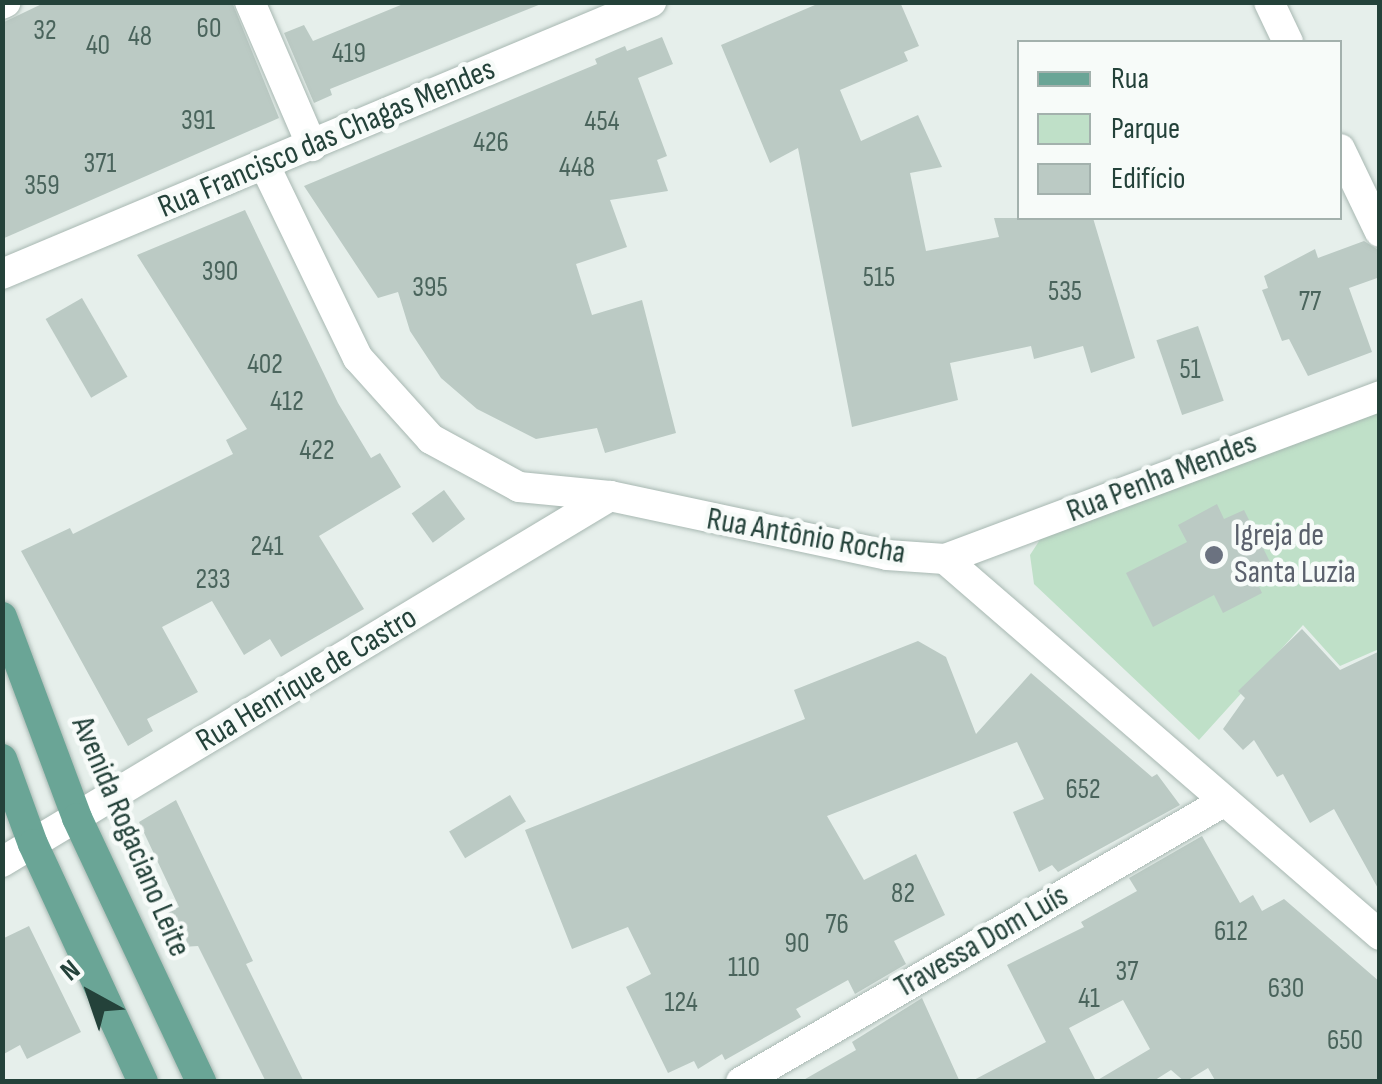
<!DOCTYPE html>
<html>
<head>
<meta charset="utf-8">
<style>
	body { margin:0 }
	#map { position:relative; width:1382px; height:1084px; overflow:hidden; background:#e6efeb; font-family:"Sofia Sans Condensed",sans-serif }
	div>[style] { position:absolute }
	.green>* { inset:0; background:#bfe0c8 }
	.building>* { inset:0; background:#bbcac4; transform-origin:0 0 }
	.roads { filter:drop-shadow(0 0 2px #a8b8b2) drop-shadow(0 0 2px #a8b8b2) }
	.minor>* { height:30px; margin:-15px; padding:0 15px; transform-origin:15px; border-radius:15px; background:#fff }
	.major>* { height:30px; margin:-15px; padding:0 15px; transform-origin:15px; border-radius:15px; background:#6aa596 }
	.dots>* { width:28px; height:28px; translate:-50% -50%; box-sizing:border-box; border:5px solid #f7fbf9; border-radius:50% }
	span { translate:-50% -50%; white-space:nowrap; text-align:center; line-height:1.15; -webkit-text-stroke:9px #f7fbf9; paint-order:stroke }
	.number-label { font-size:28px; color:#4a645c }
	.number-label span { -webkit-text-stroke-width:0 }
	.street-label { font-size:32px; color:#24423a }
	.worship-label { font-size:32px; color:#5b616d }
	.left { translate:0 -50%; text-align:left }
	.frame { position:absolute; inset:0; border:5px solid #24423a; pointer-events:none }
	.legend { position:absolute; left:1017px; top:40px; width:325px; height:180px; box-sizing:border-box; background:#f7fbf9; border:2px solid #a3b1ad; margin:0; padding:12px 18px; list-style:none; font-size:30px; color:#24423a }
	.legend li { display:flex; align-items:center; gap:20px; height:50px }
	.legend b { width:50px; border:2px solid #a3b1ad }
	.north { position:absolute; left:40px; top:944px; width:100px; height:100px; -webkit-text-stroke:8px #f7fbf9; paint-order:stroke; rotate:320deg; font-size:28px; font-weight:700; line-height:40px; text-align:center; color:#24423a }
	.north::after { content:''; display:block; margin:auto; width:35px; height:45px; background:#24423a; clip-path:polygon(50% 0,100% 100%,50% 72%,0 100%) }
</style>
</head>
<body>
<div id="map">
	<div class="green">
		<div style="clip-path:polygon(1379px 411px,1379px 649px,1340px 666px,1303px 625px,1199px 740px,1034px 584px,1030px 555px,1043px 535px)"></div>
	</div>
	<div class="building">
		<div style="clip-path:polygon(46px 2px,232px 2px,279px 118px,2px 239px,2px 23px)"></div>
		<div style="clip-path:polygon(408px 2px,541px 4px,330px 89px,332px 95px,314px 103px,284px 33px,304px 25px,313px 41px)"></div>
		<div style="clip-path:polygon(822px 2px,900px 2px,919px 46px,904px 52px,908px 61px,840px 90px,861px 141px,918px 115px,942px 167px,910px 173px,926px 251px,999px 237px,994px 218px,1093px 218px,1135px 358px,1091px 373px,1083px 346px,1034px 359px,1031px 346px,950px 363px,958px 400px,852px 427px,798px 148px,770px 163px,721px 45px)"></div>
		<div style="clip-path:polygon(662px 37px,673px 64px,638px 78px,667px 156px,657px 160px,668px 191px,610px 200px,627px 247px,576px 264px,592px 315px,642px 300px,676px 433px,605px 453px,597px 428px,536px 439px,477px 409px,441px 378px,410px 331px,398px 292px,378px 298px,304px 186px,597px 64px,595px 59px,625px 46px,627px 51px)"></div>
		<div style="clip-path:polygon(245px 210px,338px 403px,371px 458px,380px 453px,401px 487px,319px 536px,364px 609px,281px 657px,270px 639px,244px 655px,212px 601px,162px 627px,198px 692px,147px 719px,153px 731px,128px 746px,21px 551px,70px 528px,73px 534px,233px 454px,226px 440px,247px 429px,137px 255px)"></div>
		<div style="clip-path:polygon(1364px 241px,1380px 251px,1380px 277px,1349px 288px,1372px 352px,1308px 376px,1289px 339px,1282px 341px,1262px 290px,1268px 288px,1264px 276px,1315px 249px,1318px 258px)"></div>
		<div style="left:82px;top:298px;width:91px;height:42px;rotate:60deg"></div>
		<div style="left:1198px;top:326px;width:79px;height:44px;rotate:71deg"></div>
		<div style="left:444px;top:490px;width:36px;height:40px;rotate:54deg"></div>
		<div style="clip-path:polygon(1217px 504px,1224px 519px,1244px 510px,1273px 568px,1255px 578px,1262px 593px,1223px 613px,1214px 595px,1153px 627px,1126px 573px,1187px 542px,1178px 525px)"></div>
		<div style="clip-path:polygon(1302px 629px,1340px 670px,1380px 651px,1380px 892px,1334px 809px,1310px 823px,1283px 774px,1277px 777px,1254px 740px,1243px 750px,1223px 729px,1245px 698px,1238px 691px)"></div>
		<div style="clip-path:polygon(918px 641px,946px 657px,976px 734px,1031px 673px,1152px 777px,1157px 774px,1180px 805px,1058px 872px,1052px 865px,1039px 872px,1013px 812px,1044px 799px,1017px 742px,827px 816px,864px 880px,916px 854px,945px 915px,894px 941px,906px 964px,855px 994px,848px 980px,796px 1009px,801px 1017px,725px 1060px,722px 1054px,698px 1069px,694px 1061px,668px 1073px,626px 987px,651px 974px,628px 927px,572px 949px,525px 830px,805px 719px,794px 690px)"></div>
		<div style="left:510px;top:795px;width:31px;height:71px;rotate:59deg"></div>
		<div style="clip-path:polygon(176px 800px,253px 961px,246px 964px,304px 1082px,266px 1082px,198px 946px,182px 947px,165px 913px,179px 907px,139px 822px)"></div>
		<div style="clip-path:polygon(evenodd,1202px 836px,1240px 903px,1253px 895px,1262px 911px,1284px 899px,1380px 982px,1380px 1082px,1216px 1082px,1208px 1068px,1185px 1082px,1171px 1070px,1152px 1082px,970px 1082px,1046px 1042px,1007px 965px,1084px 927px,1081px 922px,1137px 891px,1129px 878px,1202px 836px,1123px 1000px,1150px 1049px,1096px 1081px,1069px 1028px,1123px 1000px)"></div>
		<div style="clip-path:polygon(29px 926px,81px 1032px,27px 1059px,20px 1045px,2px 1055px,2px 939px)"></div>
		<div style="clip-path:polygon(922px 998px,960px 1082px,800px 1082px,856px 1050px,852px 1042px)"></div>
	</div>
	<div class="roads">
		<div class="minor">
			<div style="left:250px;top:2px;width:157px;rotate:66.7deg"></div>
			<div style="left:1269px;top:2px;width:44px;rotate:64.6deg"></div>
			<div style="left:2px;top:4px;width:4px;rotate:-27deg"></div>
			<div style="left:1340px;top:149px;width:92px;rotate:64.3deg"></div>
			<div style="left:265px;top:166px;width:213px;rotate:64.2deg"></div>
			<div style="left:358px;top:358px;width:109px;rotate:48deg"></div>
			<div style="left:431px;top:439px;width:100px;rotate:28.6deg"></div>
			<div style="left:519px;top:487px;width:91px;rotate:5.6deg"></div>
			<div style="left:610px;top:496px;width:283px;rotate:12deg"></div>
			<div style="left:887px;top:555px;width:58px;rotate:3.9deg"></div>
			<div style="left:945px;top:559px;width:575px;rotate:40.84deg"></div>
			<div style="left:2px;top:274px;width:704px;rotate:-22.74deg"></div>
			<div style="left:945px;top:559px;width:465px;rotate:-20.5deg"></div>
			<div style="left:2px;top:862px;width:710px;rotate:-31.05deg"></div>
			<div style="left:741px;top:1082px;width:557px;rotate:-30.15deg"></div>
		</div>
		<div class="major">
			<div style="left:2px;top:617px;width:215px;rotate:69.5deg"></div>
			<div style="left:77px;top:818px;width:292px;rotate:64.8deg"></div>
			<div style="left:2px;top:759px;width:90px;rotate:70deg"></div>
			<div style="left:33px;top:844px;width:262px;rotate:65.2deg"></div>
		</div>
	</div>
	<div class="dots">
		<div style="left:1214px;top:555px;background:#6b7280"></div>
	</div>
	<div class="number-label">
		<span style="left:209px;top:29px">60</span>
		<span style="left:45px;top:31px">32</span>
		<span style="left:140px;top:37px">48</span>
		<span style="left:98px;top:46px">40</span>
		<span style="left:349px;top:54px">419</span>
		<span style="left:198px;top:121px">391</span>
		<span style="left:602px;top:122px">454</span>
		<span style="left:491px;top:143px">426</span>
		<span style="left:100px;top:164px">371</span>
		<span style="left:577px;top:168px">448</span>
		<span style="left:42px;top:186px">359</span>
		<span style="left:220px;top:272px">390</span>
		<span style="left:879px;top:278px">515</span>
		<span style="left:430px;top:288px">395</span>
		<span style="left:1065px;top:292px">535</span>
		<span style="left:1310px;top:302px">77</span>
		<span style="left:265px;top:365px">402</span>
		<span style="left:1190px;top:370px">51</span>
		<span style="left:287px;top:402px">412</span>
		<span style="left:317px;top:451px">422</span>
		<span style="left:267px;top:547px">241</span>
		<span style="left:213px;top:580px">233</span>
		<span style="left:1083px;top:790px">652</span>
		<span style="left:903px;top:894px">82</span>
		<span style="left:837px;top:925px">76</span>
		<span style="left:1231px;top:932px">612</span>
		<span style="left:797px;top:944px">90</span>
		<span style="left:744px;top:968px">110</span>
		<span style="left:1127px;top:972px">37</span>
		<span style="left:1286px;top:989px">630</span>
		<span style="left:1089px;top:999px">41</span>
		<span style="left:681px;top:1003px">124</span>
		<span style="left:1345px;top:1041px">650</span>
	</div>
	<div class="street-label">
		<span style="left:327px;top:139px;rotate:-23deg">Rua Francisco das Chagas Mendes</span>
		<span style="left:1162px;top:478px;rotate:-21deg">Rua Penha Mendes</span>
		<span style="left:806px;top:537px;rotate:10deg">Rua Antônio Rocha</span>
		<span style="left:307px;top:680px;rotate:-31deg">Rua Henrique de Castro</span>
		<span style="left:130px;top:837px;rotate:67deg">Avenida Rogaciano Leite</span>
		<span style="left:982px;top:942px;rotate:-30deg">Travessa Dom Luís</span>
	</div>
	<div class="worship-label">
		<span class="left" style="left:1234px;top:555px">Igreja de<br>Santa Luzia</span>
	</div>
	<div class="frame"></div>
	<ul class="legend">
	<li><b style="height:12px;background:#6aa596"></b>Rua</li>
	<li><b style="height:28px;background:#bfe0c8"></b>Parque</li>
	<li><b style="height:28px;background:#bbcac4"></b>Edifício</li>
	</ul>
	<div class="north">N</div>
</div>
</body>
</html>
